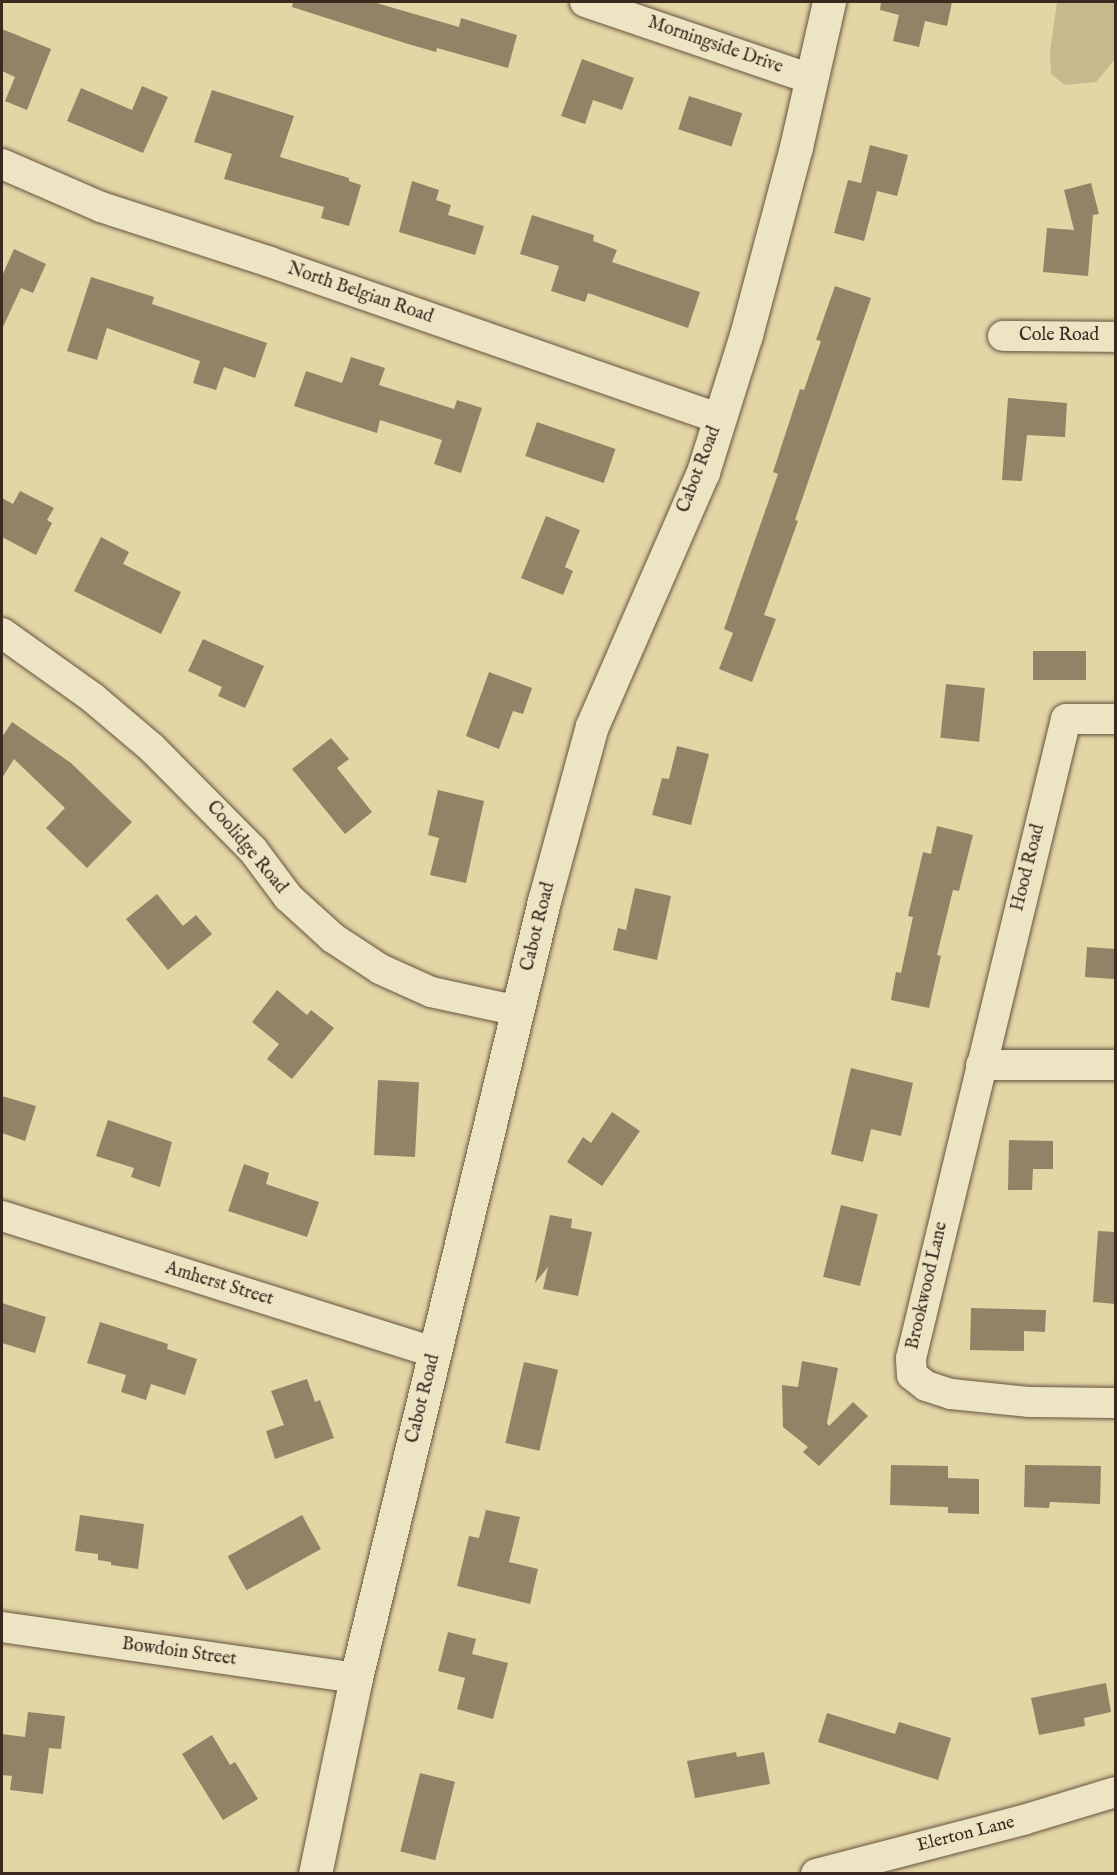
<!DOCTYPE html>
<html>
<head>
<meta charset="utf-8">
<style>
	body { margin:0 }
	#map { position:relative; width:1117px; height:1875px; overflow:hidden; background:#e4d5a5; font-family:"IM FELL English",serif }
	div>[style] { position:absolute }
	.green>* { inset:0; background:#c7b88e }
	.building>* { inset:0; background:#938265; transform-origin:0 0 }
	.roads { filter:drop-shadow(0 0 2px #655441) drop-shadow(0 0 2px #655441) }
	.minor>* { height:30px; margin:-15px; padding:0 15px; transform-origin:15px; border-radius:15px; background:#ede4c4 }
	.tertiary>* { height:33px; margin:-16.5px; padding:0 16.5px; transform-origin:16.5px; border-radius:16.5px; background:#ede4c4 }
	span { translate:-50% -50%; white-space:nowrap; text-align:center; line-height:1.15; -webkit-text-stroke:4.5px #ede4c4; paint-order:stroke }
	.street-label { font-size:18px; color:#3b2920 }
	.frame { position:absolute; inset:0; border:3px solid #3b2920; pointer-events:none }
</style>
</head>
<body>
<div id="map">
	<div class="green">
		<div style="clip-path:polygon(1057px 2px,1115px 2px,1115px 59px,1096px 82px,1065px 85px,1051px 74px,1050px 52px)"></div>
	</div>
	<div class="building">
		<div style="clip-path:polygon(293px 2px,373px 2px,459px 27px,461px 18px,517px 35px,508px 68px,437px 48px,436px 52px,408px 44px,292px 7px)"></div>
		<div style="clip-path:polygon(881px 2px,952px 2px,947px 26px,925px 21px,919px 47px,893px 41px,899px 15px,880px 10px)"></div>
		<div style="clip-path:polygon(2px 29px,51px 49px,27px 110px,5px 101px,15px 77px,2px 71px)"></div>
		<div style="clip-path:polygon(582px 59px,634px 78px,622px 110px,593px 100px,585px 124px,561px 116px)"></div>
		<div style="clip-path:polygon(142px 86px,168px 97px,143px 153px,67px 121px,81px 88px,132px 110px)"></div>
		<div style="clip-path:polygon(212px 90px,294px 116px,280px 157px,349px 178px,349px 181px,361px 185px,349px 226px,321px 218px,324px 207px,224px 179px,232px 154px,194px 142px)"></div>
		<div style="left:689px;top:96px;width:56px;height:35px;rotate:18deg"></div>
		<div style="clip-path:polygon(870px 145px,908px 155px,897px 196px,877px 191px,864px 241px,834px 233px,848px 180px,861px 183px)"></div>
		<div style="clip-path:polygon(412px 181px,439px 190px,436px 200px,451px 205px,448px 215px,484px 226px,475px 255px,399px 232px)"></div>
		<div style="clip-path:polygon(1091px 183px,1099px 214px,1093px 215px,1088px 276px,1043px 272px,1047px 228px,1074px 230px,1064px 190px)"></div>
		<div style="clip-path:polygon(532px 215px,594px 235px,593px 241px,617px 250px,612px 262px,700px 292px,688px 328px,588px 293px,585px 302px,551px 291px,559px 266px,520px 254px)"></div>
		<div style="clip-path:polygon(14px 249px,46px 264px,33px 293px,21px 288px,2px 329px,2px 276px)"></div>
		<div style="clip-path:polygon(91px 277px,154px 297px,152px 304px,267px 343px,255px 378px,224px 367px,216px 390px,193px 383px,200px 361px,107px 328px,97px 360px,67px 351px)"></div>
		<div style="clip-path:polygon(835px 286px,871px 298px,795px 520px,798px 521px,764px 615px,776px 619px,752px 682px,719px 669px,733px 633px,724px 629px,778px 474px,773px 472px,800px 389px,804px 390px,821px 341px,816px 340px)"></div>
		<div style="clip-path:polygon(351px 357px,385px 368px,379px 385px,454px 409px,457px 400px,482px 408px,461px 473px,434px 464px,442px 440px,380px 420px,377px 433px,294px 406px,306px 371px,342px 383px)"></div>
		<div style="clip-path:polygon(1008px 398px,1067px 403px,1065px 437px,1027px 435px,1022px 481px,1002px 480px)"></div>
		<div style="left:537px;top:422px;width:83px;height:36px;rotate:19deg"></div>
		<div style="clip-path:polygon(20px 491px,54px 508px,47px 520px,52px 523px,36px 555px,2px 537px,2px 498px,13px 504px)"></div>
		<div style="clip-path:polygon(546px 516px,580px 530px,565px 567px,573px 571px,563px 595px,521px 578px)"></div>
		<div style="clip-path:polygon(101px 537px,129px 552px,123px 564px,181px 592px,161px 634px,74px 591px)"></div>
		<div style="clip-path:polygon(203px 639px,264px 666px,245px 708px,218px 696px,222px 687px,188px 671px)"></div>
		<div style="left:1033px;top:651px;width:53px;height:29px"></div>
		<div style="clip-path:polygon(489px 672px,532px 688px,523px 714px,513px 711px,499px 749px,466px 736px)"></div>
		<div style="left:946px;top:684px;width:39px;height:54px;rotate:6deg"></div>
		<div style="clip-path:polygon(12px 722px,71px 763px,132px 822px,87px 868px,46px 828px,65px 808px,14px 759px,2px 778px,2px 737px)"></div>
		<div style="clip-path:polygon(331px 738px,349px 759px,337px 768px,372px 812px,345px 834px,292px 769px)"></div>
		<div style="clip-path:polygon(677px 746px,709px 754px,691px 825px,652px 815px,662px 778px,669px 779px)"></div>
		<div style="clip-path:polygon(438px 790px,484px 801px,466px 883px,430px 875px,439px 838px,428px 835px)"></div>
		<div style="clip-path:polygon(937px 826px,973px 835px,959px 891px,953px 890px,937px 955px,941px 956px,929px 1008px,891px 1000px,896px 972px,901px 973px,913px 917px,908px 916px,923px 852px,931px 854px)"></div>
		<div style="clip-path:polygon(635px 888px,671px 896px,657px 960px,613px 950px,618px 928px,626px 930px)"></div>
		<div style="clip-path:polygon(157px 894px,183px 926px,196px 915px,212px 934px,168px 970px,126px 919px)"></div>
		<div style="left:1087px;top:947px;width:29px;height:30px;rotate:4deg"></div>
		<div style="clip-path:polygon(277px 990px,307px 1015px,311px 1010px,334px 1028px,292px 1079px,267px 1059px,279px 1044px,252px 1022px)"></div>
		<div style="clip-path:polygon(851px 1068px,913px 1083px,901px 1136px,871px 1129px,863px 1162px,831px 1154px)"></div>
		<div style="left:378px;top:1080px;width:41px;height:75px;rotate:3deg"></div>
		<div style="clip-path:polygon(2px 1096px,36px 1106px,25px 1141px,2px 1133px)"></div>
		<div style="clip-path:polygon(612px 1112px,640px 1131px,602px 1186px,567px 1162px,583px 1137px,591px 1143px)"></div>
		<div style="clip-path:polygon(108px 1120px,172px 1142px,160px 1187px,131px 1177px,134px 1168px,96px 1156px)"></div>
		<div style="clip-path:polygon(1009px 1140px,1053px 1141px,1053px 1169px,1033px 1169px,1032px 1190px,1008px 1190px)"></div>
		<div style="clip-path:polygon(244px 1164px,269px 1173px,266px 1184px,319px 1202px,307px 1237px,228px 1211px)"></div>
		<div style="left:841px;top:1205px;width:38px;height:74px;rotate:14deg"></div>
		<div style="clip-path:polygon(550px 1215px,572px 1219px,571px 1228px,592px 1232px,578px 1296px,543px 1289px,548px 1267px,535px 1283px)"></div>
		<div style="clip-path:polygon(1098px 1231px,1116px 1232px,1116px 1304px,1093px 1302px)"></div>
		<div style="clip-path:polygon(2px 1303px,46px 1317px,35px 1353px,2px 1343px)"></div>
		<div style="clip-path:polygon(971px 1308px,1046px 1310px,1045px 1332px,1024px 1331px,1024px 1351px,970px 1350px)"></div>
		<div style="clip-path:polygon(100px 1322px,168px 1344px,167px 1349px,197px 1359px,185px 1395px,151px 1384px,146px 1400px,121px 1392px,126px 1375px,87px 1363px)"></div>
		<div style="clip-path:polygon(802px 1361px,838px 1368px,827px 1423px,829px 1426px,853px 1402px,868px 1416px,819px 1466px,803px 1452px,808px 1447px,783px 1427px,782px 1385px,798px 1387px)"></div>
		<div style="left:524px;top:1362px;width:35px;height:83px;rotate:13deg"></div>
		<div style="clip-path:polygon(307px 1379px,315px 1402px,320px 1400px,334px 1438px,275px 1459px,266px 1431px,284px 1425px,271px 1391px)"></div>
		<div style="clip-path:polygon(891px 1465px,948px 1466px,948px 1478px,979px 1479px,979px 1514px,948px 1513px,948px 1507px,890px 1505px)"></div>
		<div style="clip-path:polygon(1025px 1465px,1101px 1466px,1100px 1504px,1050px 1502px,1049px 1508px,1024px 1507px)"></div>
		<div style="clip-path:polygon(486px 1510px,520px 1517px,509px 1562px,538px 1569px,530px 1604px,457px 1586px,469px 1536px,479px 1538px)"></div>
		<div style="clip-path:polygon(80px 1515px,144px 1524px,138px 1569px,111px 1565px,111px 1562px,98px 1560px,98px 1554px,75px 1551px)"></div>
		<div style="left:302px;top:1515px;width:39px;height:85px;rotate:61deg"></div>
		<div style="clip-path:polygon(448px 1632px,476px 1639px,472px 1654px,508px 1663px,493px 1719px,457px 1709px,465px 1678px,438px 1671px)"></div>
		<div style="clip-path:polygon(1106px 1683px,1111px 1712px,1084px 1718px,1085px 1726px,1039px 1735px,1031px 1698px)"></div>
		<div style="clip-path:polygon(28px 1712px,65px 1716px,61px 1749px,49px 1748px,43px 1794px,10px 1790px,12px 1776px,2px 1775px,2px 1734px,25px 1737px)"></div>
		<div style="clip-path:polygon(827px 1713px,895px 1734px,899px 1722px,951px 1738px,938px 1780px,818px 1742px)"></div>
		<div style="clip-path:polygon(212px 1735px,230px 1765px,235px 1762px,258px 1799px,223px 1820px,182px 1754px)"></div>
		<div style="clip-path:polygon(736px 1752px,737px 1757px,764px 1752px,770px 1784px,695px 1798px,687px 1761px)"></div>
		<div style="left:420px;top:1773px;width:36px;height:81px;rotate:14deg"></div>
	</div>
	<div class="roads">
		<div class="minor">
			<div style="left:585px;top:2px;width:239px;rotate:18.8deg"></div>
			<div style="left:2px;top:164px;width:108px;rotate:23.5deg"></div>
			<div style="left:101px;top:207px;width:178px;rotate:18deg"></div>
			<div style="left:270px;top:262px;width:477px;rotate:19.2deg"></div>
			<div style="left:1003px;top:336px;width:113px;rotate:0.5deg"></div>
			<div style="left:2px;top:633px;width:112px;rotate:35.5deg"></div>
			<div style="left:93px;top:698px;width:77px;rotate:40.3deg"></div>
			<div style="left:152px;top:748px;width:144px;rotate:45.3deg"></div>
			<div style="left:253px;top:850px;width:59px;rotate:53.3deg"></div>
			<div style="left:288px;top:897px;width:61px;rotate:42.3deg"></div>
			<div style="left:333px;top:938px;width:56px;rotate:33.4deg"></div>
			<div style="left:380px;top:969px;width:56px;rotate:24.3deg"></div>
			<div style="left:431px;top:992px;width:89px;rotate:12.3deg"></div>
			<div style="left:1116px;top:719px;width:50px;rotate:180deg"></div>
			<div style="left:1066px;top:719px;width:658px;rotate:103.63deg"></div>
			<div style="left:911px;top:1358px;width:17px;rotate:87deg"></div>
			<div style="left:912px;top:1375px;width:18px;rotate:38deg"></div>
			<div style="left:926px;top:1386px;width:26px;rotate:18deg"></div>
			<div style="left:951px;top:1394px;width:77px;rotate:5.9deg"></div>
			<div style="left:1028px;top:1402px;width:88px;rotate:0.7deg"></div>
			<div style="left:981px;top:1065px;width:135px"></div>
			<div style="left:2px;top:1216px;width:455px;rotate:17.5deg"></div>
			<div style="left:2px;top:1627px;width:358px;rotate:8.2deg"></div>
			<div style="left:816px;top:1874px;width:214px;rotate:-14.6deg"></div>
			<div style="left:1023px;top:1820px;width:97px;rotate:-16.8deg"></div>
		</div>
		<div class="tertiary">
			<div style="left:315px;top:1874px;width:200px;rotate:-78.2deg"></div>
			<div style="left:356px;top:1678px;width:799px;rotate:-76.4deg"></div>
			<div style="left:544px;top:901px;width:181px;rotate:-74.7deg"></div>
			<div style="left:592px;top:726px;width:277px;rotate:-66.4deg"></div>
			<div style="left:703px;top:472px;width:144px;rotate:-72.6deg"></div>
			<div style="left:746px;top:335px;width:195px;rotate:-75.1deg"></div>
			<div style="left:796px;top:147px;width:149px;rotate:-77.2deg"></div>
		</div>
	</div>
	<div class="street-label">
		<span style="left:715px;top:46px;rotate:19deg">Morningside Drive</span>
		<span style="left:360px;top:294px;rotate:19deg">North Belgian Road</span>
		<span style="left:1059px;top:336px">Cole Road</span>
		<span style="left:700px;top:470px;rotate:-69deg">Cabot Road</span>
		<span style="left:246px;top:848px;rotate:50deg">Coolidge Road</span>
		<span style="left:1029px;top:868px;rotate:-76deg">Hood Road</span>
		<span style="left:539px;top:927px;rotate:-76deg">Cabot Road</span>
		<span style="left:219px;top:1285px;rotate:17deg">Amherst Street</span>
		<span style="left:928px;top:1286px;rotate:-77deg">Brookwood Lane</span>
		<span style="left:424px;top:1399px;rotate:-76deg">Cabot Road</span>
		<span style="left:179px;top:1653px;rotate:8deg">Bowdoin Street</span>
		<span style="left:966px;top:1835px;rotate:-14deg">Elerton Lane</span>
	</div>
	<div class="frame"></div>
</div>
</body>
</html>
